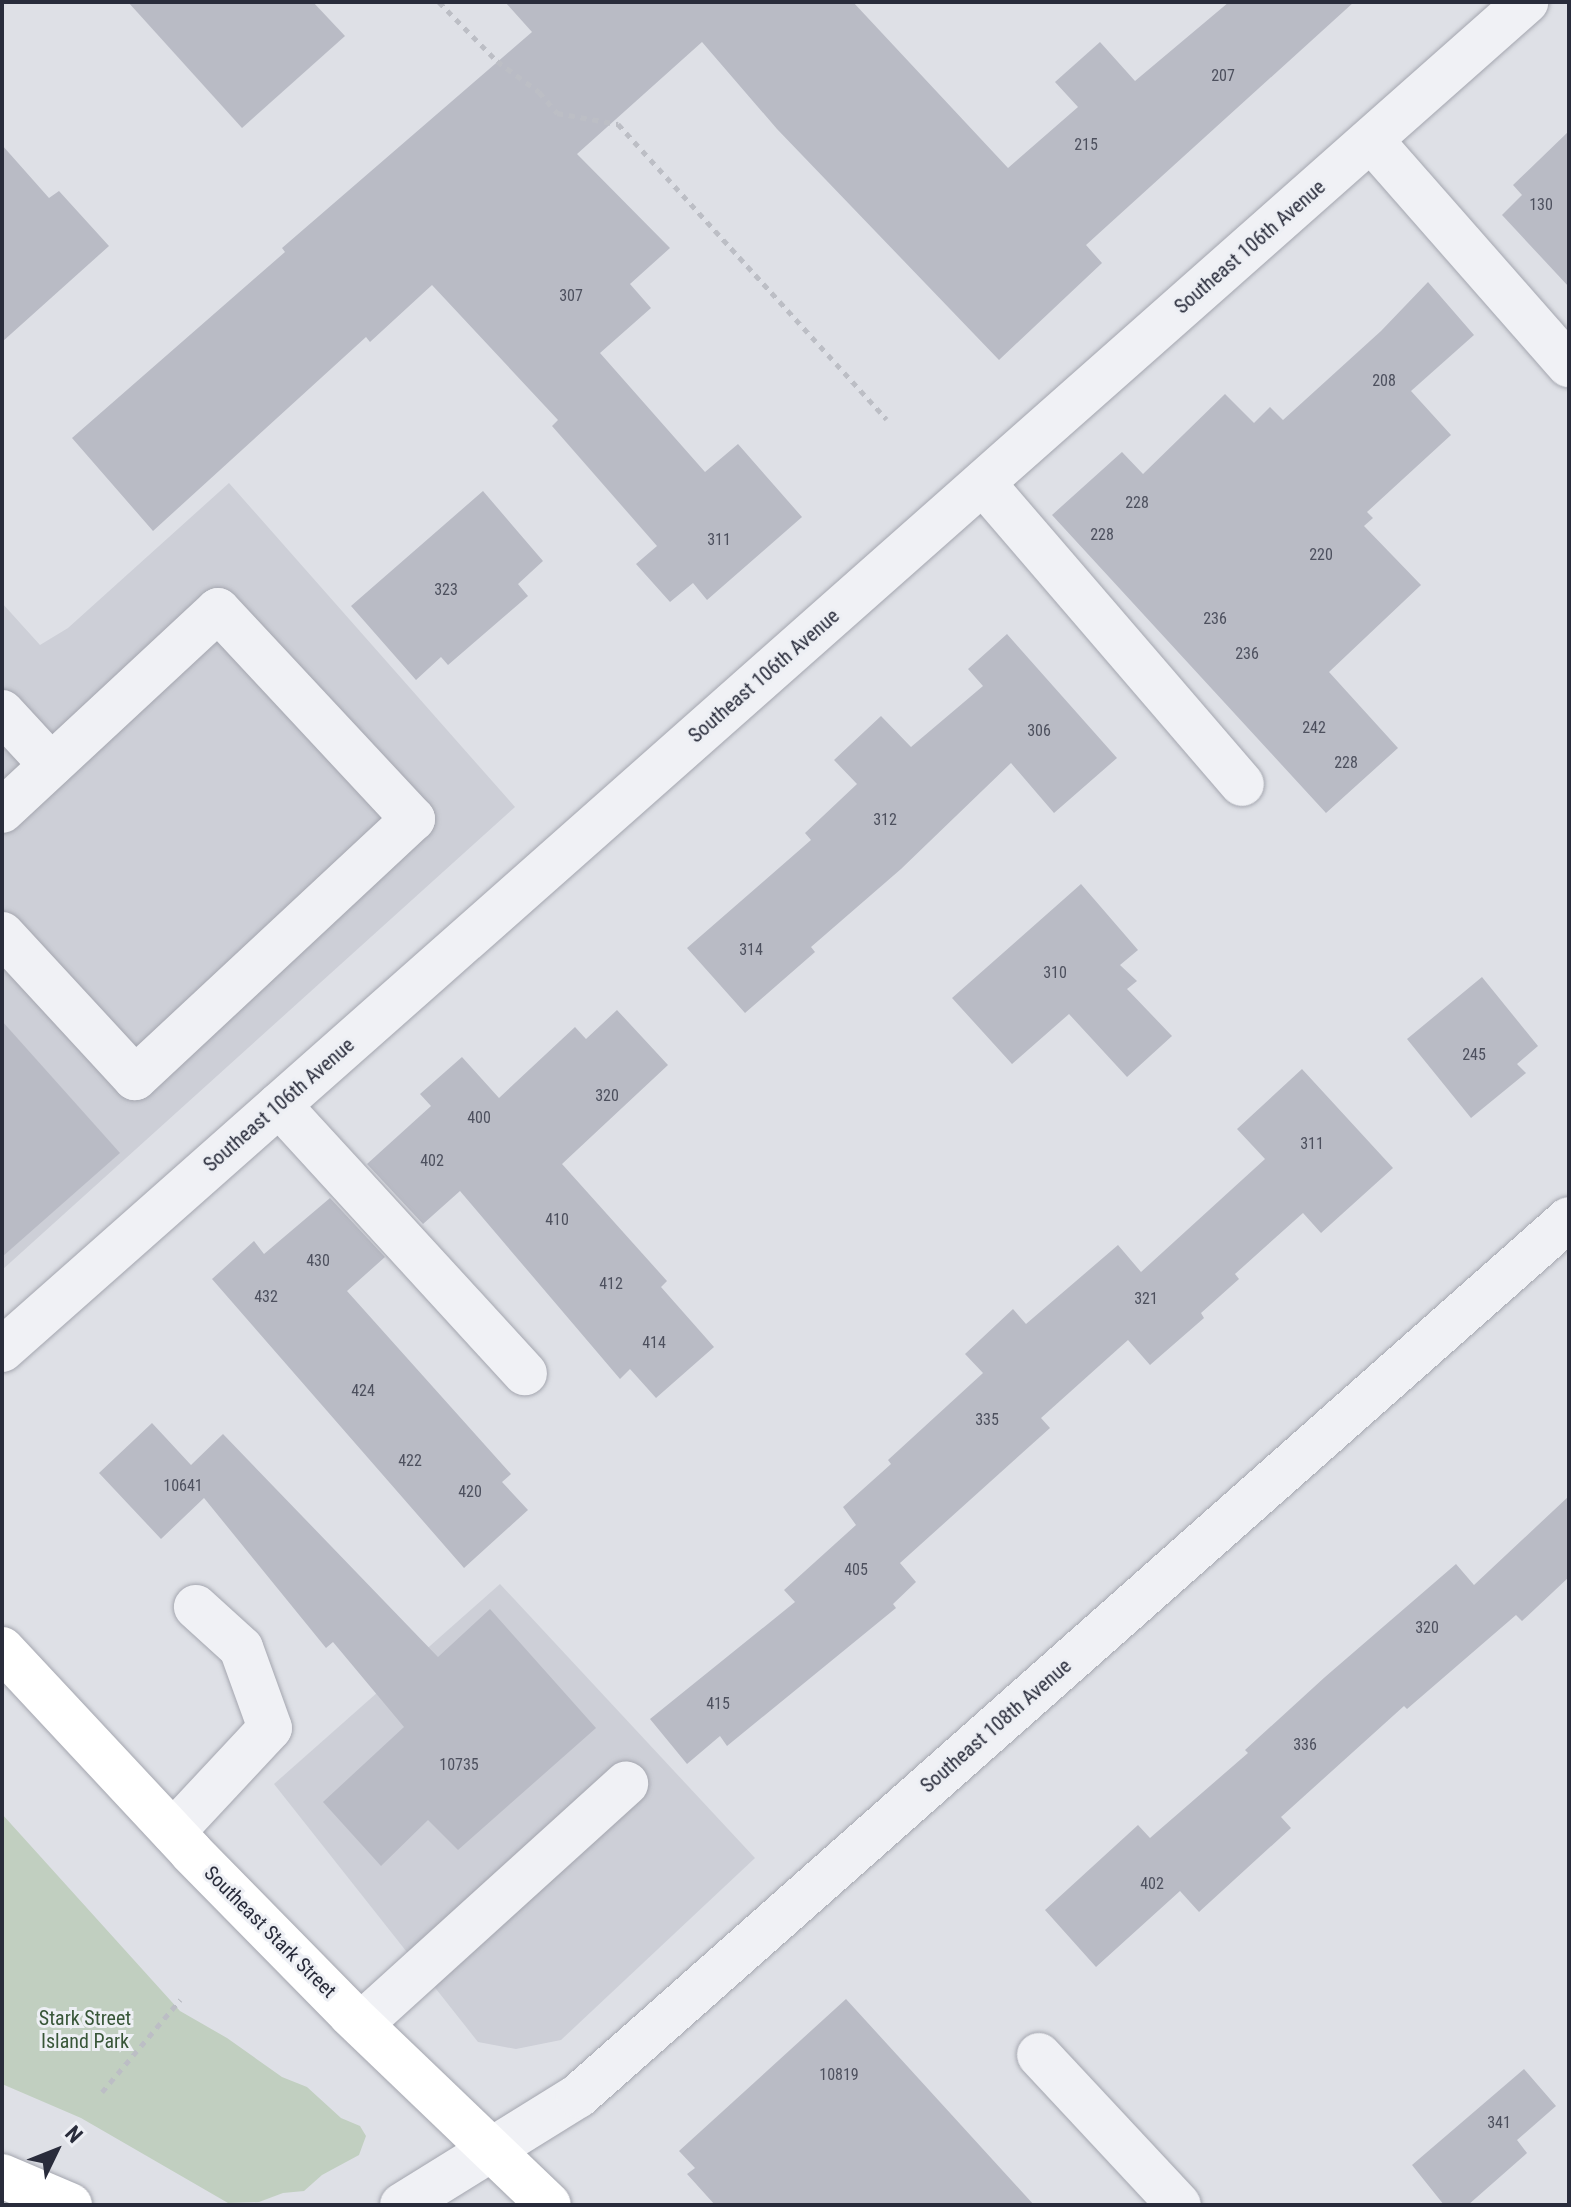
<!DOCTYPE html>
<html>
<head>
<meta charset="utf-8">
<style>
	body { margin:0 }
	#map { position:relative; width:1571px; height:2207px; overflow:hidden; background:#dee0e6; font-family:"Roboto Condensed",sans-serif }
	div>[style] { position:absolute }
	.built>* { inset:0; background:#cdcfd7 }
	.green>* { inset:0; background:#c1cfc0 }
	.building>* { inset:0; background:#b9bbc5 }
	.path>* { height:5px; margin-top:-2.5px; transform-origin:0; background:repeating-linear-gradient(90deg,#bcbec5 0 6px,transparent 0 12px) }
	.roads { filter:drop-shadow(0 0 2px #a4a6af) drop-shadow(0 0 2px #a4a6af) }
	.minor>* { height:44px; margin:-22px; padding:0 22px; transform-origin:22px; border-radius:22px; background:#f0f1f5 }
	.major>* { height:44px; margin:-22px; padding:0 22px; transform-origin:22px; border-radius:22px; background:#fff }
	span { translate:-50% -50%; white-space:nowrap; text-align:center; line-height:1.15; -webkit-text-stroke:6px #edeff4; paint-order:stroke }
	.number-label { font-size:16px; color:#4d505e }
	.number-label span { -webkit-text-stroke-width:0 }
	.street-label { font-size:20px; color:#292c3b }
	.park-label { font-size:20px; color:#385638 }
	.frame { position:absolute; inset:0; border:4px solid #292c3b; pointer-events:none }
	.north { position:absolute; left:16px; top:2111px; width:80px; height:80px; -webkit-text-stroke:6px #edeff4; paint-order:stroke; rotate:47deg; font-size:22px; font-weight:700; line-height:32px; text-align:center; color:#292c3b }
	.north::after { content:''; display:block; margin:auto; width:28px; height:36px; background:#292c3b; clip-path:polygon(50% 0,100% 100%,50% 72%,0 100%) }
</style>
</head>
<body>
<div id="map">
	<div class="built">
		<div style="clip-path:polygon(229px 483px,515px 807px,2px 1270px,2px 603px,40px 645px,68px 628px)"></div>
		<div style="clip-path:polygon(500px 1584px,755px 1858px,561px 2040px,516px 2049px,478px 2042px,274px 1784px)"></div>
	</div>
	<div class="green">
		<div style="clip-path:polygon(2px 1814px,180px 2011px,227px 2038px,282px 2077px,307px 2087px,341px 2118px,360px 2126px,366px 2136px,359px 2155px,322px 2175px,304px 2191px,283px 2193px,259px 2202px,228px 2203px,81px 2118px,2px 2084px)"></div>
	</div>
	<div class="building">
		<div style="clip-path:polygon(128px 2px,313px 2px,345px 36px,242px 128px)"></div>
		<div style="clip-path:polygon(505px 2px,853px 2px,1008px 168px,1078px 107px,1055px 82px,1100px 42px,1135px 81px,1229px 2px,1354px 2px,1086px 245px,1102px 263px,999px 360px,777px 129px,702px 42px,577px 154px,670px 248px,630px 284px,651px 308px,600px 353px,705px 472px,738px 444px,802px 517px,707px 600px,693px 583px,670px 602px,636px 564px,657px 546px,552px 426px,558px 420px,432px 285px,370px 342px,366px 337px,153px 531px,72px 438px,285px 252px,282px 248px,532px 32px)"></div>
		<div style="clip-path:polygon(1569px 131px,1569px 287px,1502px 215px,1522px 195px,1513px 185px)"></div>
		<div style="clip-path:polygon(2px 145px,49px 198px,59px 191px,109px 246px,2px 342px)"></div>
		<div style="clip-path:polygon(1428px 282px,1474px 335px,1411px 391px,1451px 435px,1367px 512px,1373px 518px,1364px 526px,1421px 585px,1329px 672px,1398px 748px,1326px 813px,1052px 515px,1122px 452px,1143px 474px,1225px 394px,1254px 423px,1270px 407px,1283px 420px,1381px 331px)"></div>
		<div style="clip-path:polygon(483px 491px,543px 561px,518px 584px,528px 596px,448px 665px,441px 657px,416px 680px,351px 606px)"></div>
		<div style="clip-path:polygon(1007px 634px,1117px 758px,1054px 813px,1011px 763px,901px 869px,811px 947px,815px 952px,745px 1013px,687px 948px,811px 840px,805px 833px,857px 784px,834px 760px,881px 716px,911px 747px,983px 686px,968px 669px)"></div>
		<div style="clip-path:polygon(1081px 884px,1138px 950px,1120px 965px,1137px 981px,1127px 989px,1172px 1036px,1127px 1077px,1069px 1014px,1012px 1064px,952px 998px)"></div>
		<div style="clip-path:polygon(1482px 977px,1538px 1046px,1517px 1064px,1526px 1073px,1471px 1118px,1407px 1039px)"></div>
		<div style="clip-path:polygon(617px 1010px,668px 1065px,562px 1164px,667px 1281px,661px 1287px,714px 1347px,656px 1398px,630px 1369px,620px 1379px,460px 1191px,423px 1224px,367px 1164px,431px 1106px,420px 1094px,462px 1057px,499px 1098px,575px 1027px,586px 1039px)"></div>
		<div style="clip-path:polygon(2px 1021px,120px 1153px,2px 1257px)"></div>
		<div style="clip-path:polygon(1302px 1069px,1393px 1168px,1321px 1233px,1303px 1213px,1235px 1274px,1239px 1279px,1201px 1313px,1204px 1318px,1150px 1365px,1128px 1340px,1041px 1418px,1050px 1428px,900px 1563px,916px 1582px,893px 1604px,896px 1608px,727px 1746px,720px 1736px,687px 1764px,650px 1719px,795px 1602px,784px 1590px,856px 1525px,843px 1507px,891px 1464px,888px 1460px,983px 1373px,965px 1354px,1013px 1309px,1026px 1324px,1118px 1245px,1141px 1272px,1265px 1159px,1237px 1129px)"></div>
		<div style="clip-path:polygon(330px 1198px,385px 1257px,347px 1291px,511px 1474px,502px 1482px,528px 1510px,464px 1568px,212px 1279px,254px 1241px,264px 1254px)"></div>
		<div style="clip-path:polygon(152px 1423px,191px 1465px,223px 1434px,438px 1657px,490px 1609px,596px 1728px,458px 1850px,428px 1820px,381px 1866px,323px 1802px,404px 1727px,333px 1642px,326px 1648px,204px 1498px,161px 1539px,99px 1473px)"></div>
		<div style="clip-path:polygon(1569px 1496px,1569px 1577px,1522px 1621px,1516px 1615px,1407px 1709px,1404px 1706px,1281px 1817px,1291px 1828px,1199px 1912px,1180px 1891px,1096px 1967px,1045px 1910px,1138px 1825px,1150px 1838px,1248px 1753px,1245px 1750px,1325px 1677px,1456px 1564px,1474px 1585px)"></div>
		<div style="clip-path:polygon(846px 1999px,1034px 2205px,715px 2205px,687px 2174px,695px 2168px,679px 2151px)"></div>
		<div style="clip-path:polygon(1524px 2069px,1556px 2106px,1517px 2140px,1527px 2153px,1468px 2205px,1444px 2205px,1412px 2165px)"></div>
	</div>
	<div class="path">
		<div style="left:439px;top:2px;width:83px;rotate:45.5deg"></div>
		<div style="left:497px;top:61px;width:52px;rotate:36.4deg"></div>
		<div style="left:539px;top:92px;width:28px;rotate:49deg"></div>
		<div style="left:557px;top:113px;width:62px;rotate:10.2deg"></div>
		<div style="left:618px;top:124px;width:399px;rotate:47.7deg"></div>
		<div style="left:102px;top:2092px;width:121px;rotate:-49.7deg"></div>
	</div>
	<div class="roads">
		<div class="minor">
			<div style="left:1371px;top:140px;width:300px;rotate:48.7deg"></div>
			<div style="left:983px;top:483px;width:397px;rotate:49.3deg"></div>
			<div style="left:2px;top:712px;width:72px;rotate:47.2deg"></div>
			<div style="left:2px;top:811px;width:295px;rotate:-42.9deg"></div>
			<div style="left:218px;top:610px;width:286px;rotate:47deg"></div>
			<div style="left:413px;top:819px;width:380px;rotate:137deg"></div>
			<div style="left:135px;top:1078px;width:196px;rotate:-132.7deg"></div>
			<div style="left:279px;top:1105px;width:364px;rotate:47.5deg"></div>
			<div style="left:2px;top:1350px;width:2035px;rotate:-41.49deg"></div>
			<div style="left:173px;top:1832px;width:142px;rotate:-47deg"></div>
			<div style="left:270px;top:1728px;width:85px;rotate:-109.9deg"></div>
			<div style="left:241px;top:1648px;width:61px;rotate:-137.7deg"></div>
			<div style="left:361px;top:2024px;width:358px;rotate:-42.2deg"></div>
			<div style="left:1039px;top:2055px;width:205px;rotate:47deg"></div>
			<div style="left:402px;top:2205px;width:207px;rotate:-31.8deg"></div>
			<div style="left:578px;top:2096px;width:1323px;rotate:-41.51deg"></div>
		</div>
		<div class="major">
			<div style="left:2px;top:1649px;width:277px;rotate:47deg"></div>
			<div style="left:191px;top:1852px;width:228px;rotate:45.5deg"></div>
			<div style="left:351px;top:2015px;width:274px;rotate:43.8deg"></div>
			<div style="left:2px;top:2176px;width:74px;rotate:23.1deg"></div>
		</div>
	</div>
	<div class="number-label">
		<span style="left:1223px;top:76px">207</span>
		<span style="left:1086px;top:145px">215</span>
		<span style="left:1541px;top:205px">130</span>
		<span style="left:571px;top:296px">307</span>
		<span style="left:1384px;top:381px">208</span>
		<span style="left:1137px;top:503px">228</span>
		<span style="left:1102px;top:535px">228</span>
		<span style="left:719px;top:540px">311</span>
		<span style="left:1321px;top:555px">220</span>
		<span style="left:446px;top:590px">323</span>
		<span style="left:1215px;top:619px">236</span>
		<span style="left:1247px;top:654px">236</span>
		<span style="left:1314px;top:728px">242</span>
		<span style="left:1039px;top:731px">306</span>
		<span style="left:1346px;top:763px">228</span>
		<span style="left:885px;top:820px">312</span>
		<span style="left:751px;top:950px">314</span>
		<span style="left:1055px;top:973px">310</span>
		<span style="left:1474px;top:1055px">245</span>
		<span style="left:607px;top:1096px">320</span>
		<span style="left:479px;top:1118px">400</span>
		<span style="left:1312px;top:1144px">311</span>
		<span style="left:432px;top:1161px">402</span>
		<span style="left:557px;top:1220px">410</span>
		<span style="left:318px;top:1261px">430</span>
		<span style="left:611px;top:1284px">412</span>
		<span style="left:266px;top:1297px">432</span>
		<span style="left:1146px;top:1299px">321</span>
		<span style="left:654px;top:1343px">414</span>
		<span style="left:363px;top:1391px">424</span>
		<span style="left:987px;top:1420px">335</span>
		<span style="left:410px;top:1461px">422</span>
		<span style="left:183px;top:1486px">10641</span>
		<span style="left:470px;top:1492px">420</span>
		<span style="left:856px;top:1570px">405</span>
		<span style="left:1427px;top:1628px">320</span>
		<span style="left:718px;top:1704px">415</span>
		<span style="left:1305px;top:1745px">336</span>
		<span style="left:459px;top:1765px">10735</span>
		<span style="left:1152px;top:1884px">402</span>
		<span style="left:839px;top:2075px">10819</span>
		<span style="left:1499px;top:2123px">341</span>
	</div>
	<div class="street-label">
		<span style="left:1250px;top:247px;rotate:-41deg">Southeast 106th Avenue</span>
		<span style="left:764px;top:676px;rotate:-41deg">Southeast 106th Avenue</span>
		<span style="left:279px;top:1105px;rotate:-41deg">Southeast 106th Avenue</span>
		<span style="left:996px;top:1726px;rotate:-41deg">Southeast 108th Avenue</span>
		<span style="left:270px;top:1932px;rotate:45deg">Southeast Stark Street</span>
	</div>
	<div class="park-label">
		<span style="left:85px;top:2030px">Stark Street<br>Island Park</span>
	</div>
	<div class="frame"></div>
	<div class="north">N</div>
</div>
</body>
</html>
